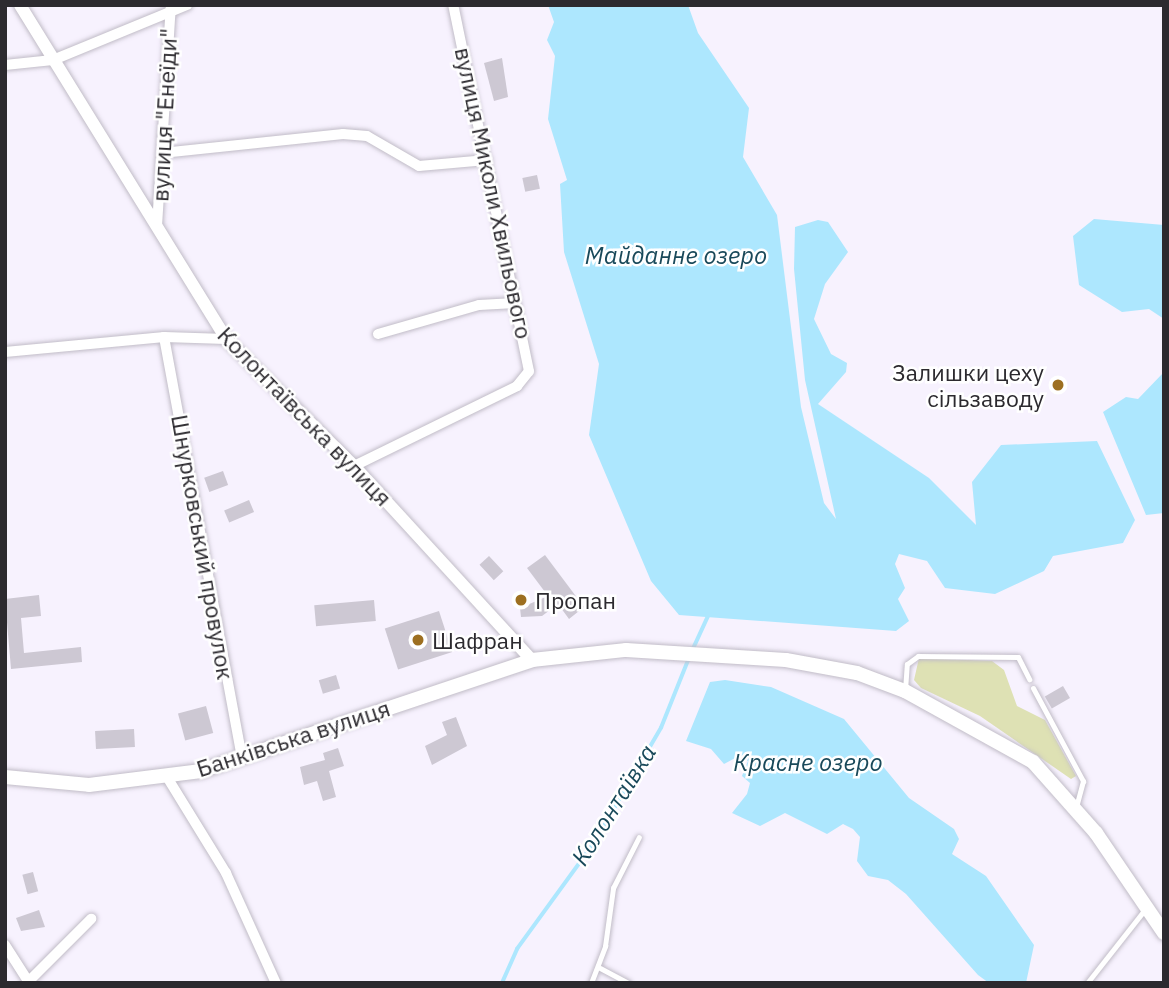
<!DOCTYPE html>
<html>
<head>
<meta charset="utf-8">
<style>
	body { margin:0 }
	#map { position:relative; width:1169px; height:988px; overflow:hidden; background:#f7f2fe; font-family:"IBM Plex Sans",sans-serif }
	div>[style] { position:absolute }
	.green>* { inset:0; background:#dee1b4 }
	.water>* { inset:0; background:#ade7fe }
	.stream>* { height:3.5px; margin:-1.75px; padding:0 1.75px; transform-origin:1.75px; border-radius:1.75px; background:#ade7fe }
	.building>* { inset:0; background:#cdc8d3; transform-origin:0 0 }
	.roads { filter:drop-shadow(0 0 2px #c1bcc7) drop-shadow(0 0 2px #c1bcc7) }
	.service>* { height:5px; margin:-2.5px; padding:0 2.5px; transform-origin:2.5px; border-radius:2.5px; background:#fff }
	.minor>* { height:10px; margin:-5px; padding:0 5px; transform-origin:5px; border-radius:5px; background:#fff }
	.tertiary>* { height:12px; margin:-6px; padding:0 6px; transform-origin:6px; border-radius:6px; background:#fff }
	.secondary>* { height:14px; margin:-7px; padding:0 7px; transform-origin:7px; border-radius:7px; background:#fff }
	.dots>* { width:19px; height:19px; translate:-50% -50%; box-sizing:border-box; border:4px solid #fff; border-radius:50% }
	span { translate:-50% -50%; white-space:nowrap; text-align:center; line-height:1.15; -webkit-text-stroke:5px #fff; paint-order:stroke }
	.street-label { font-size:23px; color:#2c2a2f }
	.poi-label { font-size:23px; color:#2c2a2f }
	.right { translate:-100% -50%; text-align:right }
	.left { translate:0 -50%; text-align:left }
	.water-label { font-size:24px; color:#19495a; font-style:italic }
	.frame { position:absolute; inset:0; border:7px solid #2c2a2f; pointer-events:none }
</style>
</head>
<body>
<div id="map">
	<div class="green">
		<div style="clip-path:polygon(919px 658px,992px 661px,1004px 670px,1017px 706px,1045px 720px,1076px 776px,1071px 779px,980px 716px,921px 688px,914px 680px)"></div>
	</div>
	<div class="water">
		<div style="clip-path:polygon(548px 5px,688px 5px,698px 33px,749px 108px,743px 157px,777px 215px,801px 407px,824px 503px,836px 519px,805px 380px,794px 269px,795px 227px,818px 220px,828px 222px,848px 252px,825px 284px,814px 319px,831px 354px,847px 363px,846px 372px,818px 404px,929px 478px,976px 525px,972px 482px,1001px 445px,1097px 441px,1135px 520px,1123px 543px,1053px 556px,1044px 571px,995px 594px,945px 588px,927px 561px,899px 554px,895px 564px,905px 588px,898px 599px,909px 621px,896px 631px,679px 615px,651px 581px,589px 435px,599px 364px,564px 252px,560px 184px,567px 180px,548px 119px,555px 56px,547px 40px,554px 22px)"></div>
		<div style="clip-path:polygon(1094px 219px,1164px 225px,1164px 319px,1149px 309px,1122px 312px,1079px 285px,1073px 236px)"></div>
		<div style="clip-path:polygon(1164px 372px,1164px 513px,1146px 515px,1103px 412px,1126px 397px,1138px 399px)"></div>
		<div style="clip-path:polygon(725px 680px,771px 687px,844px 719px,909px 798px,954px 829px,959px 839px,952px 854px,986px 876px,1034px 945px,1026px 983px,989px 983px,978px 975px,906px 894px,888px 880px,868px 876px,857px 861px,860px 837px,853px 829px,843px 824px,827px 834px,785px 813px,760px 826px,732px 813px,747px 794px,750px 783px,742px 776px,748px 761px,739px 756px,724px 764px,711px 749px,686px 741px,710px 682px)"></div>
	</div>
	<div class="stream">
		<div style="left:692px;top:651px;width:41px;rotate:-65.3deg"></div>
		<div style="left:502px;top:983px;width:37px;rotate:-66deg"></div>
		<div style="left:517px;top:949px;width:131px;rotate:-54deg"></div>
		<div style="left:594px;top:843px;width:133px;rotate:-59.8deg"></div>
		<div style="left:661px;top:728px;width:75px;rotate:-68.2deg"></div>
	</div>
	<div class="building">
		<div style="clip-path:polygon(502px 58px,508px 97px,494px 101px,484px 63px)"></div>
		<div style="left:537px;top:175px;width:14px;height:15px;rotate:78deg"></div>
		<div style="left:223px;top:471px;width:15px;height:20px;rotate:70deg"></div>
		<div style="left:249px;top:500px;width:13px;height:27px;rotate:67deg"></div>
		<div style="clip-path:polygon(545px 555px,584px 607px,569px 619px,558px 604px,542px 616px,521px 617px,520px 608px,548px 596px,527px 568px)"></div>
		<div style="left:489px;top:556px;width:21px;height:13px;rotate:47deg"></div>
		<div style="clip-path:polygon(39px 595px,41px 616px,21px 618px,24px 653px,81px 647px,82px 662px,11px 669px,5px 599px)"></div>
		<div style="left:374px;top:600px;width:21px;height:60px;rotate:85deg"></div>
		<div style="left:439px;top:611px;width:43px;height:57px;rotate:72deg"></div>
		<div style="left:336px;top:675px;width:14px;height:18px;rotate:73deg"></div>
		<div style="left:1063px;top:686px;width:14px;height:21px;rotate:60deg"></div>
		<div style="left:206px;top:706px;width:28px;height:29px;rotate:75deg"></div>
		<div style="clip-path:polygon(456px 717px,467px 746px,432px 765px,425px 746px,447px 735px,442px 722px)"></div>
		<div style="left:134px;top:729px;width:18px;height:39px;rotate:87deg"></div>
		<div style="clip-path:polygon(338px 748px,344px 766px,329px 771px,336px 797px,323px 801px,317px 781px,304px 785px,300px 767px,325px 760px,323px 753px)"></div>
		<div style="left:33px;top:872px;width:20px;height:11px;rotate:75deg"></div>
		<div style="clip-path:polygon(39px 910px,45px 927px,21px 931px,16px 918px)"></div>
	</div>
	<div class="roads">
		<div class="service">
			<div style="left:1033px;top:688px;width:106px;rotate:61.7deg"></div>
			<div style="left:1083px;top:781px;width:27px;rotate:105deg"></div>
			<div style="left:905px;top:690px;width:26px;rotate:-86deg"></div>
			<div style="left:907px;top:664px;width:14px;rotate:-36deg"></div>
			<div style="left:918px;top:656px;width:100px;rotate:0.6deg"></div>
			<div style="left:1018px;top:657px;width:25px;rotate:63deg"></div>
			<div style="left:600px;top:968px;width:32px;rotate:28deg"></div>
			<div style="left:591px;top:983px;width:40px;rotate:-69deg"></div>
			<div style="left:605px;top:946px;width:59px;rotate:-82.1deg"></div>
			<div style="left:613px;top:888px;width:57px;rotate:-63deg"></div>
			<div style="left:1087px;top:983px;width:95px;rotate:-51.8deg"></div>
		</div>
		<div class="minor">
			<div style="left:5px;top:65px;width:48px;rotate:-5.9deg"></div>
			<div style="left:53px;top:60px;width:145px;rotate:-22.3deg"></div>
			<div style="left:162px;top:153px;width:182px;rotate:-6deg"></div>
			<div style="left:343px;top:134px;width:24px;rotate:5deg"></div>
			<div style="left:367px;top:136px;width:60px;rotate:30deg"></div>
			<div style="left:419px;top:166px;width:68px;rotate:-5deg"></div>
			<div style="left:157px;top:226px;width:221px;rotate:-86.4deg"></div>
			<div style="left:378px;top:334px;width:105px;rotate:-16deg"></div>
			<div style="left:479px;top:305px;width:36px;rotate:-3deg"></div>
			<div style="left:164px;top:337px;width:428px;rotate:79.5deg"></div>
			<div style="left:5px;top:352px;width:160px;rotate:-5.4deg"></div>
			<div style="left:164px;top:337px;width:62px;rotate:1.8deg"></div>
			<div style="left:354px;top:466px;width:182px;rotate:-26.1deg"></div>
			<div style="left:517px;top:386px;width:19px;rotate:-51deg"></div>
			<div style="left:529px;top:371px;width:374px;rotate:-101.7deg"></div>
			<div style="left:167px;top:777px;width:113px;rotate:58.4deg"></div>
			<div style="left:226px;top:873px;width:121px;rotate:65.6deg"></div>
			<div style="left:5px;top:945px;width:43px;rotate:57.4deg"></div>
			<div style="left:27px;top:983px;width:91px;rotate:-45deg"></div>
		</div>
		<div class="tertiary">
			<div style="left:20px;top:5px;width:392px;rotate:58.3deg"></div>
			<div style="left:226px;top:339px;width:180px;rotate:44.8deg"></div>
			<div style="left:354px;top:466px;width:263px;rotate:47.5deg"></div>
		</div>
		<div class="secondary">
			<div style="left:5px;top:777px;width:84px;rotate:5.4deg"></div>
			<div style="left:89px;top:785px;width:113px;rotate:-7.1deg"></div>
			<div style="left:201px;top:771px;width:349px;rotate:-18.5deg"></div>
			<div style="left:532px;top:660px;width:95px;rotate:-6.1deg"></div>
			<div style="left:626px;top:650px;width:160px;rotate:3.6deg"></div>
			<div style="left:786px;top:660px;width:72px;rotate:10.4deg"></div>
			<div style="left:857px;top:673px;width:51px;rotate:20.6deg"></div>
			<div style="left:905px;top:691px;width:146px;rotate:29deg"></div>
			<div style="left:1033px;top:762px;width:95px;rotate:48.4deg"></div>
			<div style="left:1096px;top:833px;width:121px;rotate:55.8deg"></div>
		</div>
	</div>
	<div class="dots">
		<div style="left:1058px;top:385px;background:#9d6f20"></div>
		<div style="left:521px;top:600px;background:#9d6f20"></div>
		<div style="left:418px;top:640px;background:#9d6f20"></div>
	</div>
	<div class="street-label">
		<span style="left:164px;top:115px;rotate:-87deg">вулиця "Енеїди"</span>
		<span style="left:494px;top:193px;rotate:78deg">вулиця Миколи Хвильового</span>
		<span style="left:305px;top:416px;rotate:46deg">Колонтаївська вулиця</span>
		<span style="left:203px;top:547px;rotate:80deg">Шнурковський провулок</span>
		<span style="left:293px;top:738px;rotate:-18deg">Банківська вулиця</span>
	</div>
	<div class="poi-label">
		<span class="right" style="left:1044px;top:385px">Залишки цеху<br>сільзаводу</span>
		<span class="left" style="left:535px;top:600px">Пропан</span>
		<span class="left" style="left:432px;top:640px">Шафран</span>
	</div>
	<div class="water-label">
		<span style="left:676px;top:256px">Майданне озеро</span>
		<span style="left:808px;top:763px">Красне озеро</span>
		<span style="left:614px;top:805px;rotate:-58deg">Колонтаївка</span>
	</div>
	<div class="frame"></div>
</div>
</body>
</html>
